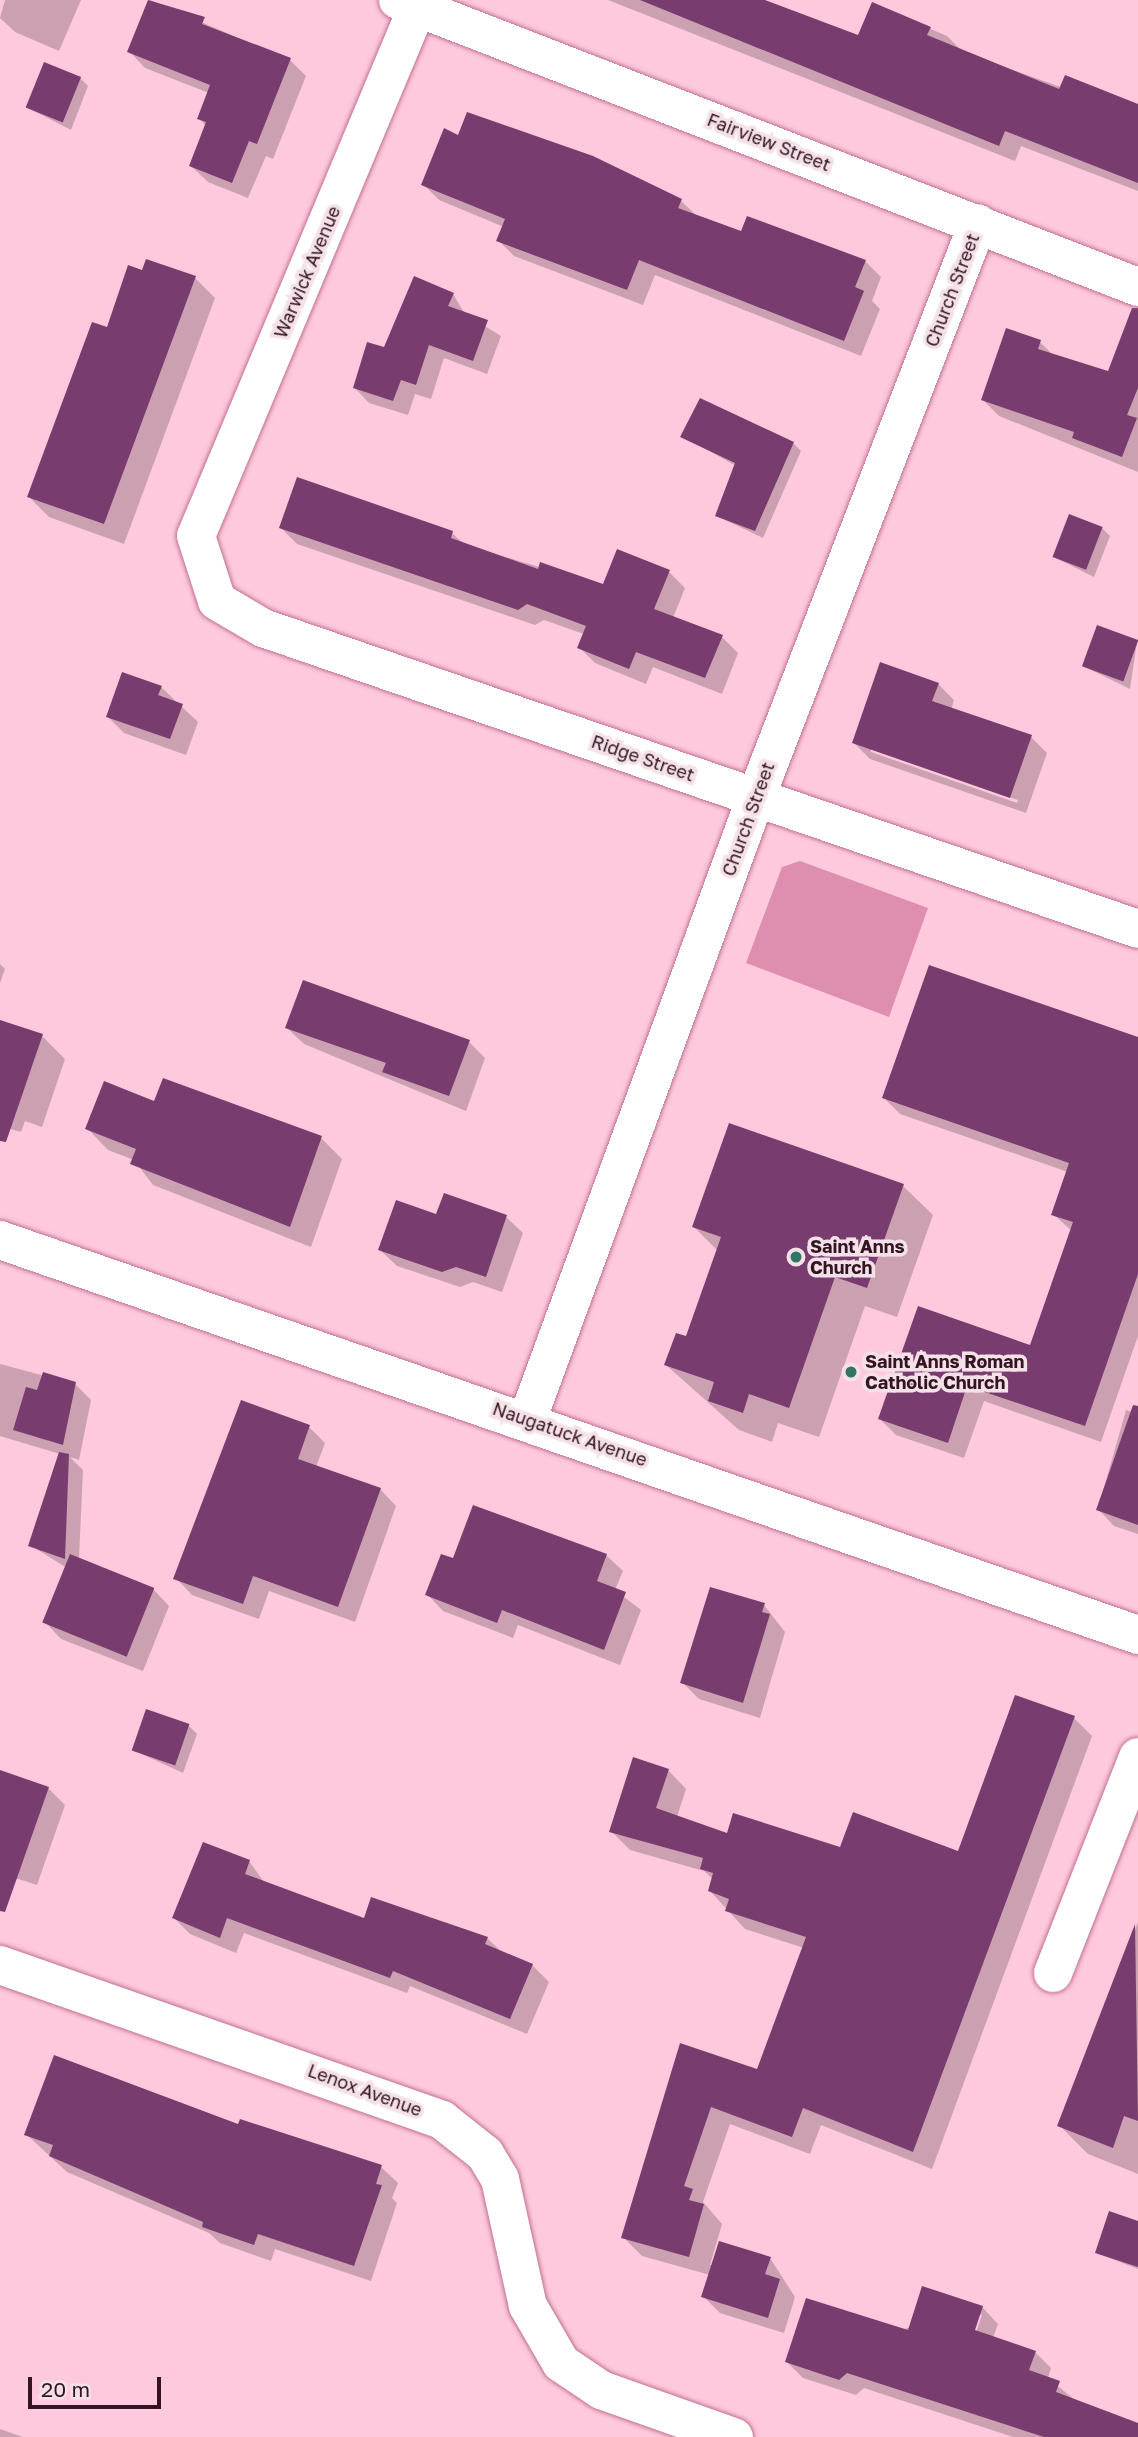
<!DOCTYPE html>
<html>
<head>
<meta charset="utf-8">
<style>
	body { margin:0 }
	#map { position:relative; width:1138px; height:2437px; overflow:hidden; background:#fec9dd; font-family:"Golos Text",sans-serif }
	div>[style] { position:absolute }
	.green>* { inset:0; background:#de8eaf }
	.shadow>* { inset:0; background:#0003 }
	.building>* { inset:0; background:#793c6f; transform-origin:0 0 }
	.roads { filter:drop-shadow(0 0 2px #c17193) drop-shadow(0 0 2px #c17193) }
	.minor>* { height:38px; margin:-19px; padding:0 19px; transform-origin:19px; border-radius:19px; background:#fff }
	.major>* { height:38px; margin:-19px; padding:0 19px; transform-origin:19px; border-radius:19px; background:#fff }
	.dots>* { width:19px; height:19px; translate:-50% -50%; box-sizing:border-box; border:4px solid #f4e1e8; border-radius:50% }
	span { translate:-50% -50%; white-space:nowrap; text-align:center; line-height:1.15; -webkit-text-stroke:7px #f4e1e8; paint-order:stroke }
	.street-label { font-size:18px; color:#341423 }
	.poi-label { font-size:18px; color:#341423; font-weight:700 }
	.left { translate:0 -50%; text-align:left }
	.scale { position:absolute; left:28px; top:2377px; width:133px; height:32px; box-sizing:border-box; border:4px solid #341423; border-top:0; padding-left:9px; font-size:21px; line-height:24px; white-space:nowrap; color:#341423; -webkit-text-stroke:5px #f4e1e8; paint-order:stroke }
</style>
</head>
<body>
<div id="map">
	<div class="green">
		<div style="clip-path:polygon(800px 861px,928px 908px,889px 1017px,746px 963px,782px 867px)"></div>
	</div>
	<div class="shadow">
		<div style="clip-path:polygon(5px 0,81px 0,59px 51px,15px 32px,0 18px)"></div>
		<div style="clip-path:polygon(150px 0,290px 60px,306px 76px,273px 159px,266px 156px,248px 198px,208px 182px,191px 166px,206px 126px,199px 118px,209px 93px,145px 68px,129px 51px)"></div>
		<div style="clip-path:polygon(608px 0,760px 0,852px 48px,873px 4px,947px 36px,963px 52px,1138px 115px,1138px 191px,1021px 146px,1015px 161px)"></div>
		<div style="clip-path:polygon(80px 78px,88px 86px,71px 130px,28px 108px)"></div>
		<div style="clip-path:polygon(459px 137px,680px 200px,697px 216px,742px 233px,865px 261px,881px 277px,872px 301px,880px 309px,861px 356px,655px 275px,643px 305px,514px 256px,498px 240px,504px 227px,439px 200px,423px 184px)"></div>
		<div style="clip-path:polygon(144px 272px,195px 278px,215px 298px,124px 544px,49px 517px,29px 497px,108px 329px)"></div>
		<div style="clip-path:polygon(453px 294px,465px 314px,501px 336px,487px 374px,444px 358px,431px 399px,415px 394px,408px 415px,369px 403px,355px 388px,385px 349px)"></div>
		<div style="clip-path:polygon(1007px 331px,1040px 342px,1055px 357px,1109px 374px,1138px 369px,1138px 472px,999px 416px,983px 400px)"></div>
		<div style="clip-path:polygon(683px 436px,793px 443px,801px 451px,763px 538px,717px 516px,736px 466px)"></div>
		<div style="clip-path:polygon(281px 528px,452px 533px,465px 545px,604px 586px,669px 572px,685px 588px,673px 618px,722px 637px,738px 653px,722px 694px,653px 667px,646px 684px,595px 663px,579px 647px,584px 634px,544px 620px,535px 625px,297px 544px)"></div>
		<div style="clip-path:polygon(1102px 528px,1110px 536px,1094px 577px,1054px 557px)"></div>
		<div style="clip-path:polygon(1137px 641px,1130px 689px,1083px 666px)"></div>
		<div style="clip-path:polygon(evenodd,938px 684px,954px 700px,951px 710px,1031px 737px,1047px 753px,1026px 813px,870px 759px,854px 743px,938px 684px,871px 748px,1018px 800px,1017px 803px,871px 752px,871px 748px)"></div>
		<div style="clip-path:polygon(161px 687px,198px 722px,186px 755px,124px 733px,108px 717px)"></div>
		<div style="clip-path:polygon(0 964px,5px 969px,0 983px)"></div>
		<div style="clip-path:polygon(0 1022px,42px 1036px,65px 1059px,42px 1127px,25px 1121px,21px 1132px,0 1126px)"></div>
		<div style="clip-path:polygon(287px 1028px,469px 1042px,485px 1058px,466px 1111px,304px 1044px)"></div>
		<div style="clip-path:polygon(1138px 1039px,1138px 1336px,1101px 1442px,984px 1401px,964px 1458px,896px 1435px,880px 1419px,1031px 1347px,1072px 1231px,1053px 1214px,1068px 1172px,900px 1114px,884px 1098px)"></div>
		<div style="clip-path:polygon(155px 1103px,321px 1138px,342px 1159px,311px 1247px,153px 1185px,134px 1160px,108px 1150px,87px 1128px)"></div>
		<div style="clip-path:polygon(903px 1186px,933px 1215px,897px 1317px,865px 1306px,819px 1437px,778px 1423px,772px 1442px,739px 1430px,666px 1365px,687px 1338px,718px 1251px,694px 1227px)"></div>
		<div style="clip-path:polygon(437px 1217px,506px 1217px,523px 1233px,502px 1292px,473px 1282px,460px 1287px,397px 1266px,380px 1250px)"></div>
		<div style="clip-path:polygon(0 1364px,75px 1384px,91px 1400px,79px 1460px,70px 1457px,83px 1470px,79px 1559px,153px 1589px,169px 1606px,143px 1671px,61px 1639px,45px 1622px,67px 1568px,30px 1545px,60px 1454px,0 1436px)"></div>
		<div style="clip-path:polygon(1126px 1410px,1138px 1414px,1138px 1534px,1114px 1526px,1098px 1509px)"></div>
		<div style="clip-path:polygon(309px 1427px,325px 1443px,316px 1467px,380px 1489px,396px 1506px,355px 1622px,269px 1591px,259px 1619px,192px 1595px,176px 1578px)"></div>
		<div style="clip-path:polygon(606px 1555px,623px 1571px,615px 1590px,641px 1610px,620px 1665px,518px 1625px,513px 1638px,443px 1611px,427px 1594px,454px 1560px)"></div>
		<div style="clip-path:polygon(764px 1605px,785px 1632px,760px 1718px,699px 1699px,682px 1682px)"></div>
		<div style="clip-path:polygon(1074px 1718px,1092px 1736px,932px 2169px,821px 2125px,810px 2154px,730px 2124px,703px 2202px,722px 2224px,710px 2265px,770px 2258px,795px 2297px,784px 2333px,720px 2313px,703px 2296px,710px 2275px,642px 2256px,623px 2237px,681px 2045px,758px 2071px,804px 1948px,745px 1929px,710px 1891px,713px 1879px,704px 1871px,630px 1850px,611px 1831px,668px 1770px,686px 1789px,677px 1817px,728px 1835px,841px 1849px,959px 1853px)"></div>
		<div style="clip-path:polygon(189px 1726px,197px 1734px,183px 1773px,133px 1750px)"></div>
		<div style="clip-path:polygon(0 1772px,48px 1788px,65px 1805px,37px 1885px,0 1873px)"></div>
		<div style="clip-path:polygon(249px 1861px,264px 1882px,365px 1920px,487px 1938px,503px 1953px,532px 1965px,549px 1982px,527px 2034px,410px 1986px,407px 1993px,244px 1933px,236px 1953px,190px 1934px,174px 1918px)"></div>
		<div style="clip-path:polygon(1138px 1922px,1138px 2174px,1088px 2154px,1059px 2125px)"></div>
		<div style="clip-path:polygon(26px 2134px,381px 2167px,398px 2183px,392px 2198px,397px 2203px,371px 2281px,275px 2249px,271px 2261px,220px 2243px,209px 2233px,67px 2172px)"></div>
		<div style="clip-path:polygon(1138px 2223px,1138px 2269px,1097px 2253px)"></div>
		<div style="clip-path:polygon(evenodd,982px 2307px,998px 2324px,993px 2338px,1035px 2352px,1051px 2368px,1048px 2378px,1075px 2400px,1138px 2424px,1138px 2437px,1013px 2437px,864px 2388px,856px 2395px,803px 2378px,787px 2362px,982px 2307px,978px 2315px,982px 2315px,974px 2339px,970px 2338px,978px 2315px)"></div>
		<div style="clip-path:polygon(0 2429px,23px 2437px,0 2437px)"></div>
	</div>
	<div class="building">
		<div style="clip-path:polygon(148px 0,205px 17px,202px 24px,291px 58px,257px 144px,249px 141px,232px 183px,189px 166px,206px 122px,197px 119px,210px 85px,127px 52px)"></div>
		<div style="clip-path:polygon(640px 0,765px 0,858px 35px,872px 2px,931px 27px,927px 35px,1059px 89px,1065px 75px,1138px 104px,1138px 183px,1005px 131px,999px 146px)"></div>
		<div style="left:44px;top:62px;width:40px;height:49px;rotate:22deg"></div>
		<div style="clip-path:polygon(467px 112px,593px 156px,682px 199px,678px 208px,741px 231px,747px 216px,866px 260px,855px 287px,864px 291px,844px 341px,639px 260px,627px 290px,496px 241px,505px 219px,421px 185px,444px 128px,458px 135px)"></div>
		<div style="clip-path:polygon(146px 259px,196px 276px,104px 524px,27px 497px,92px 322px,107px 327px,128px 265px,142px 270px)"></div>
		<div style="clip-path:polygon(414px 276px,454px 293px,448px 306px,488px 320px,473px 361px,429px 345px,416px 385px,401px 380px,393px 401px,353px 388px,367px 342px,384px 347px)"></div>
		<div style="clip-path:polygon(1132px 308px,1138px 308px,1138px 388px,1127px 415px,1137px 418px,1122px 457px,1072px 438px,1074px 432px,981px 400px,1006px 328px,1041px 340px,1038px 349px,1108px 371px)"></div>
		<div style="clip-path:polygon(700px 398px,794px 442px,755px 531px,715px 516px,735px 463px,680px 437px)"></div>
		<div style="clip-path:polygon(297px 477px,453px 531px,451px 538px,538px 569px,540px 562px,603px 584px,617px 549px,670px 570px,654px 609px,723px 635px,705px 678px,636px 652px,629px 669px,577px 648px,586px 626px,527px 604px,518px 610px,279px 528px)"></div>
		<div style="left:1069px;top:514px;width:36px;height:46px;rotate:21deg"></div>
		<div style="left:1097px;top:625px;width:44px;height:44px;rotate:20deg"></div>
		<div style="clip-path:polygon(880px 662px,939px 683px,932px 701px,1032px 735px,1010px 798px,852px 743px)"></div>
		<div style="clip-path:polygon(122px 672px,162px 686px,158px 695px,183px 704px,170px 739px,106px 717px)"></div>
		<div style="clip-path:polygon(929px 965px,1138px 1037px,1138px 1274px,1085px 1426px,967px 1386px,948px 1443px,878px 1419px,918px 1306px,1030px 1345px,1073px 1222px,1051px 1215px,1069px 1163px,882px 1098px)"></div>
		<div style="clip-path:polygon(303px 980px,470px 1040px,449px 1096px,382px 1072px,386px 1063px,285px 1028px)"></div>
		<div style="clip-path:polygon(0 1020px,43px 1034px,6px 1142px,0 1141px)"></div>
		<div style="clip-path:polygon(163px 1078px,322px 1136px,290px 1227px,130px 1164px,136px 1149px,85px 1129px,104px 1081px,154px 1101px)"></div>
		<div style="clip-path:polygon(729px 1123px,904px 1184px,867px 1288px,835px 1277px,789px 1408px,749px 1394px,743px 1413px,708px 1401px,714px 1382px,664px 1365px,676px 1333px,686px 1336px,721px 1237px,692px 1227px)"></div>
		<div style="clip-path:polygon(444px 1193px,507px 1215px,486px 1277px,456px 1267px,442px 1272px,378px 1250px,396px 1200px,436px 1214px)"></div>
		<div style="clip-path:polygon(43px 1372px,76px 1382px,63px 1445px,13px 1430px,26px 1387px,37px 1390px)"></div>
		<div style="clip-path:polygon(241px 1400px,310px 1425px,298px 1459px,381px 1488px,338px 1607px,253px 1576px,243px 1604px,173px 1579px)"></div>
		<div style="clip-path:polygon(1133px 1405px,1138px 1406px,1138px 1525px,1096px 1510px)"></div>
		<div style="clip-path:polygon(59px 1452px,69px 1454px,65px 1559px,28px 1546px)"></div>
		<div style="clip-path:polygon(473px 1505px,607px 1554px,597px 1581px,626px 1592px,604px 1650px,502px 1610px,497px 1623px,425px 1595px,441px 1554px,453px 1558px)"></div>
		<div style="left:70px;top:1554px;width:91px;height:74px;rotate:22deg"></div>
		<div style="clip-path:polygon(710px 1587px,765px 1603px,762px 1612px,770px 1614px,743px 1703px,680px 1683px)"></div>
		<div style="clip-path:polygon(1015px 1695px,1075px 1716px,913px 2152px,803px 2108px,792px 2137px,711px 2107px,684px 2186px,693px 2189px,689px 2200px,704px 2204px,689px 2257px,621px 2238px,680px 2043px,757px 2069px,806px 1937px,725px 1911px,729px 1899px,708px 1891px,713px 1873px,700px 1869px,703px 1858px,609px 1832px,633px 1757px,669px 1769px,656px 1808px,727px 1833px,733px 1813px,840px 1847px,853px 1812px,958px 1851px)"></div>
		<div style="left:146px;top:1709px;width:46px;height:44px;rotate:19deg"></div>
		<div style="clip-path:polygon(0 1770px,49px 1787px,5px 1912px,0 1911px)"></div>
		<div style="clip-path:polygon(203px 1842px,250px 1860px,245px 1874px,364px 1918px,371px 1897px,488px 1937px,485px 1944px,533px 1964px,510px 2019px,393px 1971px,390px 1978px,227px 1918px,220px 1938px,172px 1918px)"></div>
		<div style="clip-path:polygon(1135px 1924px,1138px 2121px,1124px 2116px,1113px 2148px,1057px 2126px)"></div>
		<div style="clip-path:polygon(54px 2055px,238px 2124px,240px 2119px,382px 2165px,376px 2184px,382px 2185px,354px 2266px,258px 2234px,254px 2245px,202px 2227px,203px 2222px,49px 2156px,53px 2145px,24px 2135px)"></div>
		<div style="clip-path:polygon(1109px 2211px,1138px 2221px,1138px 2267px,1095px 2253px)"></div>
		<div style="clip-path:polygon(719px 2241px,771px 2257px,765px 2274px,780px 2279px,768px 2318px,701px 2297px)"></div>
		<div style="clip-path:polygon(922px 2286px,983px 2306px,975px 2330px,1036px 2351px,1029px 2370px,1060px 2381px,1056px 2392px,1138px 2423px,1138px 2437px,1044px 2437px,847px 2373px,839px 2380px,785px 2362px,806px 2298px,908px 2330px)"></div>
	</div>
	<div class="roads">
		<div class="minor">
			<div style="left:398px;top:0;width:794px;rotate:21.2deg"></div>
			<div style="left:417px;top:8px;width:572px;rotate:112.71deg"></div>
			<div style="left:196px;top:536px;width:68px;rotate:72.1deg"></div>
			<div style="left:217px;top:601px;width:53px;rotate:30.4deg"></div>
			<div style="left:263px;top:628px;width:925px;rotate:18.98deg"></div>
			<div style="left:528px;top:1418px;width:662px;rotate:-69.84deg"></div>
			<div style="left:756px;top:797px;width:615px;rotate:-68.86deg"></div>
			<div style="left:0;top:1965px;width:468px;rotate:19.3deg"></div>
			<div style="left:442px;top:2120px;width:55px;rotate:38.3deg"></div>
			<div style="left:485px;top:2154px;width:29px;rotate:59deg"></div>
			<div style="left:500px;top:2179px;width:130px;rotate:77.6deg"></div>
			<div style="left:528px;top:2306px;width:66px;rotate:59.9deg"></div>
			<div style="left:561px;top:2363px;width:48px;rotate:34deg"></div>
			<div style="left:601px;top:2390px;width:141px;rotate:19.5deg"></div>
			<div style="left:1053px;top:1973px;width:232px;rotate:-68.5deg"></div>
		</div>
		<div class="major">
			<div style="left:0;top:1240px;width:1205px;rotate:19.14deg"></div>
		</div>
	</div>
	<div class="dots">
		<div style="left:796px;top:1257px;background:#347463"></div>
		<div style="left:851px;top:1372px;background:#347463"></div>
	</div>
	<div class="street-label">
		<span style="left:769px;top:142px;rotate:21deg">Fairview Street</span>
		<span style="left:307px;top:272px;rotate:-67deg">Warwick Avenue</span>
		<span style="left:952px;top:290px;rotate:-69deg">Church Street</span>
		<span style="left:643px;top:758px;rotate:19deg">Ridge Street</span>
		<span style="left:748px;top:819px;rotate:-70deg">Church Street</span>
		<span style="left:570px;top:1434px;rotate:19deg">Naugatuck Avenue</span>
		<span style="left:365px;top:2090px;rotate:20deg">Lenox Avenue</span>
	</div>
	<div class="poi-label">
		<span class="left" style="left:810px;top:1257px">Saint Anns<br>Church</span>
		<span class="left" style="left:865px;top:1372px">Saint Anns Roman<br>Catholic Church</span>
	</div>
	<div class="scale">20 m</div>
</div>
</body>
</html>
